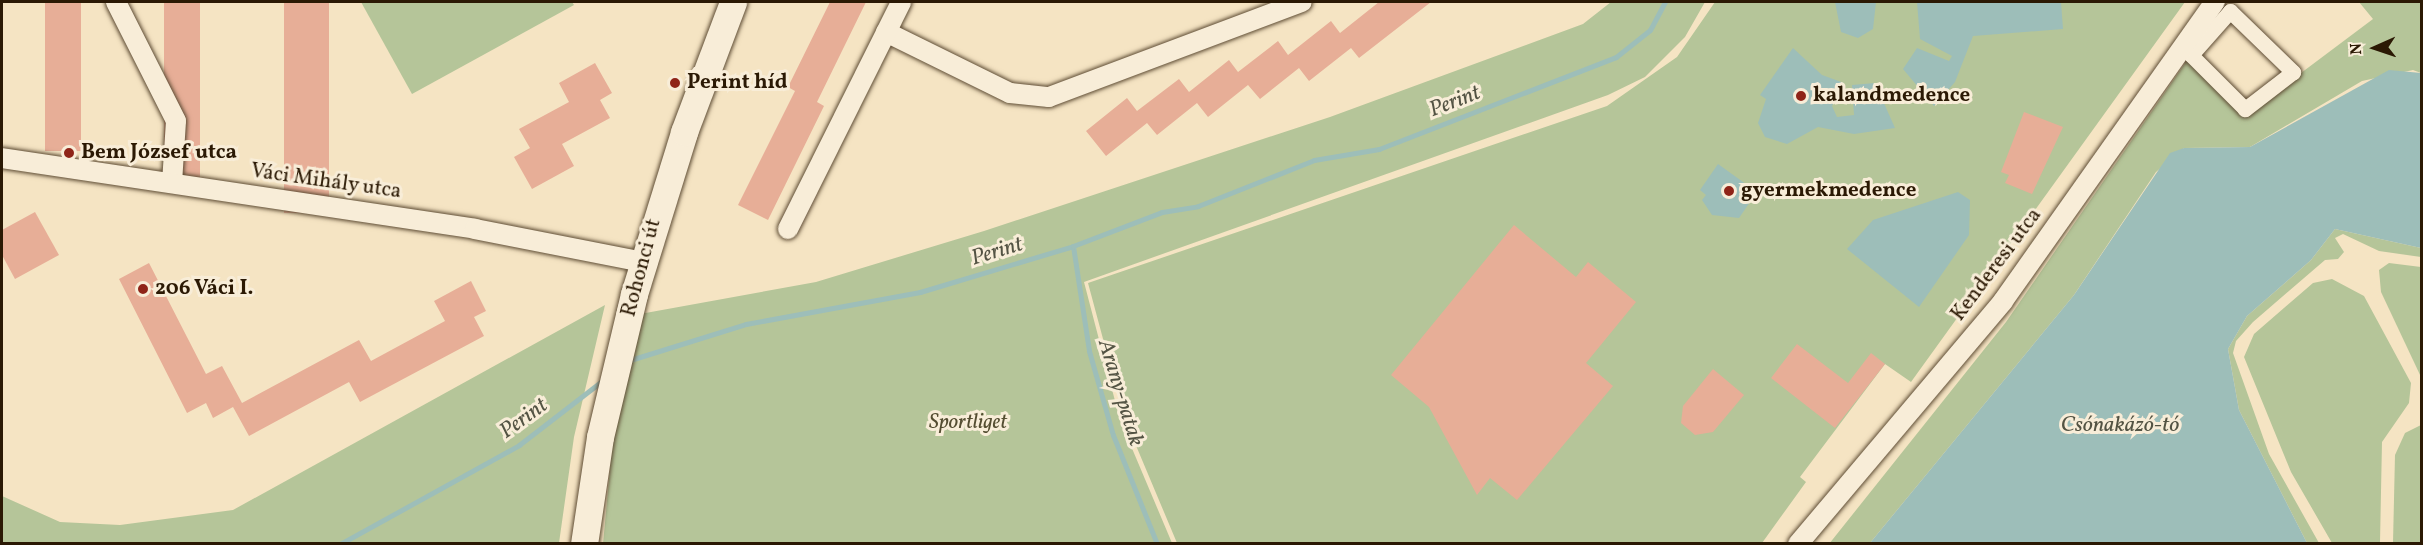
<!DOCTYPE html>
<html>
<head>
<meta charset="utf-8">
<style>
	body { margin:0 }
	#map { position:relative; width:2423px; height:545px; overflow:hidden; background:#f5e4c3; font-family:Vollkorn,serif }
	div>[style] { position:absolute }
	.green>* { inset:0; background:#b5c599 }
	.water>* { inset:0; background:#9dbeb9 }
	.stream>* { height:5px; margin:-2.5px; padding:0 2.5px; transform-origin:2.5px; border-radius:2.5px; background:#9dbeb9 }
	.building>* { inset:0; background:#e7ae97; transform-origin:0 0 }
	.roads { filter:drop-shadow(0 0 2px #5e4c34) drop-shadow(0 0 2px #5e4c34) }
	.pedestrian>* { height:15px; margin:-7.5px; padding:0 7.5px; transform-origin:7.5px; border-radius:7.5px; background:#f8edd8 }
	.minor>* { height:20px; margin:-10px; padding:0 10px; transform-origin:10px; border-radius:10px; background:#f8edd8 }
	.secondary>* { height:27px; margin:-13.5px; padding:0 13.5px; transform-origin:13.5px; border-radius:13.5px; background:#f8edd8 }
	.dots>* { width:16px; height:16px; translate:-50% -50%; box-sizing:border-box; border:3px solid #f8edd8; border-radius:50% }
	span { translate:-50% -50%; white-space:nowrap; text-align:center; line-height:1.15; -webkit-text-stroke:6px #f8edd8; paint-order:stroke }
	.poi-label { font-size:21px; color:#2b1904; font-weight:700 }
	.left { translate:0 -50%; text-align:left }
	.street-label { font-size:21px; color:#2b1904 }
	.park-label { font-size:21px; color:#544d31; font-style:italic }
	.water-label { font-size:22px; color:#535343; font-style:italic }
	.frame { position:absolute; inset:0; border:3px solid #2b1904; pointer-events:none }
	.north { position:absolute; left:2345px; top:18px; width:60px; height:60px; -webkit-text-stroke:4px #f8edd8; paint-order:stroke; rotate:267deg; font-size:16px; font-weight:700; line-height:24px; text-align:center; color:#2b1904 }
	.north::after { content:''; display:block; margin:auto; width:21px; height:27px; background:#2b1904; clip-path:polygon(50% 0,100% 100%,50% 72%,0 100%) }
</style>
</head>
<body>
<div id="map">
	<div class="green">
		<div style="clip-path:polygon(361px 2px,572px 2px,574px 5px,412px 94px)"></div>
		<div style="clip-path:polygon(1611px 2px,1705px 2px,1685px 37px,1645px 77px,1608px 95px,1084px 282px,1120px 420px,1172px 543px,603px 544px,612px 447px,640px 314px,816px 282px,984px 231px,1330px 117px,1583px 24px)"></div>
		<div style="clip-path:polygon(1715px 2px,2185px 2px,1911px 382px,1885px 364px,1800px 477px,1806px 482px,1762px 543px,1177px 543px,1124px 417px,1088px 283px,1607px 106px,1677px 57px)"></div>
		<div style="clip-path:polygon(2359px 2px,2421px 2px,2421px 73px,2413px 70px,2362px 81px,2250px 147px,2184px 148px,2156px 172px,2074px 295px,1870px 543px,1829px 544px,2006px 322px,2188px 59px,2245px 115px,2373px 19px)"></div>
		<div style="clip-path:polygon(2335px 229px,2421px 248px,2421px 257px,2379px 251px,2343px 234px,2335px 238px,2344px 252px,2338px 259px,2325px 260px,2253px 322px,2236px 341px,2233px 353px,2269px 454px,2319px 543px,2307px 543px,2239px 410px,2228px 349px,2247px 316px,2311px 260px)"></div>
		<div style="clip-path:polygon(2389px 263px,2421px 267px,2421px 377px,2381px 292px,2379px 270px)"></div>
		<div style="clip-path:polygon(2332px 279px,2364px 296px,2411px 383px,2409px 403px,2382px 442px,2380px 543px,2332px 543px,2291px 472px,2244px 357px,2254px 334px,2313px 283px)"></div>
		<div style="clip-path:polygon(605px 305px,574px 437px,559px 543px,2px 543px,2px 496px,60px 522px,120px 525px,233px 510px)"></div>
		<div style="clip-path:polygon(2421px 425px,2421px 543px,2393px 543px,2395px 455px,2405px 433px)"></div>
	</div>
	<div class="water">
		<div style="clip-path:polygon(1835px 2px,1876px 2px,1873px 29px,1858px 38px,1841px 32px)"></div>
		<div style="clip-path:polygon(1917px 2px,2061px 2px,2063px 29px,1973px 36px,1955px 82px,1934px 106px,1903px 69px,1917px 48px,1949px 61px,1952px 56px,1920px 39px)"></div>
		<div style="clip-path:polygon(1793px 48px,1822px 75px,1844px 83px,1832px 106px,1837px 117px,1854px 115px,1852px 85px,1875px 83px,1895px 128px,1854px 134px,1818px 127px,1787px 144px,1765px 137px,1758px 123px,1766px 99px,1760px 95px)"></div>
		<div style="clip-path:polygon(2389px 70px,2421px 73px,2421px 248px,2335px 229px,2311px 260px,2247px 316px,2228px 349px,2239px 410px,2307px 543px,1870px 543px,2074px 295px,2170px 153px,2184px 148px,2250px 147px)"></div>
		<div style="clip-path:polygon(1718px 164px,1757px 192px,1739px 218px,1712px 215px,1702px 200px,1706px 195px,1700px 190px)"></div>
		<div style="clip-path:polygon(1958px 192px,1970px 200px,1969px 235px,1919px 307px,1847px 249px,1873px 220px)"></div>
	</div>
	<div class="stream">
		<div style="left:1073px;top:246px;width:106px;rotate:81.3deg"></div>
		<div style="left:1089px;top:351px;width:87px;rotate:74.1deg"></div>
		<div style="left:1113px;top:435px;width:118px;rotate:68deg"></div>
		<div style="left:627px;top:361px;width:125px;rotate:-17.3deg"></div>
		<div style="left:746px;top:324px;width:177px;rotate:-10.4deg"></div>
		<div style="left:920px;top:292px;width:160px;rotate:-16.7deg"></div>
		<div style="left:1073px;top:246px;width:95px;rotate:-20.9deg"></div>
		<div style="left:1162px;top:212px;width:36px;rotate:-9deg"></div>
		<div style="left:1198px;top:206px;width:125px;rotate:-21.6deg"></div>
		<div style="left:1314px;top:160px;width:66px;rotate:-9.6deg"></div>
		<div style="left:1379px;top:149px;width:254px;rotate:-21.2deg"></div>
		<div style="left:1616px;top:57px;width:43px;rotate:-38.5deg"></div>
		<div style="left:1650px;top:30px;width:32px;rotate:-62deg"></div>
		<div style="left:340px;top:544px;width:205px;rotate:-28.9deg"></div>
		<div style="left:519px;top:445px;width:106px;rotate:-37.7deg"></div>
	</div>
	<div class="building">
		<div style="left:45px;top:2px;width:36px;height:149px"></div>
		<div style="left:164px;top:2px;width:36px;height:182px"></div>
		<div style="left:284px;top:2px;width:45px;height:211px"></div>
		<div style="clip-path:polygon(830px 2px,866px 2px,817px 102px,824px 106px,768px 220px,738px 205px,795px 91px,788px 87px)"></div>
		<div style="clip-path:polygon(1379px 2px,1431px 2px,1359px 58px,1351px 48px,1309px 81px,1299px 68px,1260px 99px,1248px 85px,1208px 117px,1197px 103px,1157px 135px,1147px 123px,1106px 156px,1086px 131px,1127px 98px,1137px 111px,1179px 79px,1189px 92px,1229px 60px,1238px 72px,1278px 41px,1288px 55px,1331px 21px,1340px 33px)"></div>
		<div style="clip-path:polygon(595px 63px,612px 93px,600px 100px,610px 118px,562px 144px,574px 166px,532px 189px,514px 157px,530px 148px,519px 129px,569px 102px,559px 83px)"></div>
		<div style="clip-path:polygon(2024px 112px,2063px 127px,2032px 194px,2005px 183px,2009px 175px,2001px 172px)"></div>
		<div style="clip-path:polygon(35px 212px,59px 255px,15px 279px,2px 255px,2px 230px)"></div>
		<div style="clip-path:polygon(1514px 225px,1576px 277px,1588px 262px,1636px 302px,1586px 363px,1613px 386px,1517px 500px,1490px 478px,1477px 495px,1429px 407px,1391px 375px)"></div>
		<div style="clip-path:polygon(149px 263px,206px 374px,222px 366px,242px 403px,359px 340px,371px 361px,445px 321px,434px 301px,471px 281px,486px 311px,474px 317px,484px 336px,360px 402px,349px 382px,249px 436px,233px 407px,213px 418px,206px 403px,187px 413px,119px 279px)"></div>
		<div style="clip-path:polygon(1797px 344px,1848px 383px,1871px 353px,1885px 364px,1835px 428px,1771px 378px)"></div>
		<div style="clip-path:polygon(1713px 369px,1744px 395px,1713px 432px,1695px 435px,1681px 423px,1683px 406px)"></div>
	</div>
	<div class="roads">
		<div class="pedestrian">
			<div style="left:2230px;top:11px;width:88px;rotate:44.1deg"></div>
			<div style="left:2293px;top:72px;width:61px;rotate:142.4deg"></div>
			<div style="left:2245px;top:109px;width:76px;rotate:-135deg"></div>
			<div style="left:2191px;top:55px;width:59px;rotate:-48.4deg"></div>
		</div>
		<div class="minor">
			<div style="left:116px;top:2px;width:133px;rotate:63.2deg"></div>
			<div style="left:176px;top:121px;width:62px;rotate:93.7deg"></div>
			<div style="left:886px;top:32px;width:138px;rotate:26.2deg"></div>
			<div style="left:1010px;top:93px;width:39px;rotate:6deg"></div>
			<div style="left:1049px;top:97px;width:270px;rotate:-20.6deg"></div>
			<div style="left:2px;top:158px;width:478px;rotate:8.5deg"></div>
			<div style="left:475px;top:229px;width:171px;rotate:11.1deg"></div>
			<div style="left:788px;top:229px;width:254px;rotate:-63.5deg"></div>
			<div style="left:1798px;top:544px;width:318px;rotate:-49.8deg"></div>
			<div style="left:2003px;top:301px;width:367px;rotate:-54.7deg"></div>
		</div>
		<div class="secondary">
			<div style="left:584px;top:544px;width:108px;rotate:-81.5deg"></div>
			<div style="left:600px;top:437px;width:147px;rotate:-76.6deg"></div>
			<div style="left:634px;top:294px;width:170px;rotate:-72.8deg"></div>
			<div style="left:684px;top:132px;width:139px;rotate:-69.3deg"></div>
		</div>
	</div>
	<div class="dots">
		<div style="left:675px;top:83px;background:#8f2418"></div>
		<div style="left:1801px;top:96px;background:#8f2418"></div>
		<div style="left:69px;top:153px;background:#8f2418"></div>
		<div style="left:1729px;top:191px;background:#8f2418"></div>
		<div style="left:143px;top:289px;background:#8f2418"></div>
	</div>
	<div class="poi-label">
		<span class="left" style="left:687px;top:83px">Perint híd</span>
		<span class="left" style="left:1813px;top:96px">kalandmedence</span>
		<span class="left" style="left:81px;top:153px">Bem József utca</span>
		<span class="left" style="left:1741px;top:191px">gyermekmedence</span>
		<span class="left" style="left:155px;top:289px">206 Váci I.</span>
	</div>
	<div class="street-label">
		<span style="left:326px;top:182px;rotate:8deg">Váci Mihály utca</span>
		<span style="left:1997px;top:265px;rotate:-53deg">Kenderesi utca</span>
		<span style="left:642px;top:268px;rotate:-75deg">Rohonci út</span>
	</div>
	<div class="park-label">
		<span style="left:968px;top:423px">Sportliget</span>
	</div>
	<div class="water-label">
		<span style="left:1455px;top:102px;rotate:-21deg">Perint</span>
		<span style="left:997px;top:252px;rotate:-17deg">Perint</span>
		<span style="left:1120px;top:393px;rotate:73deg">Arany-patak</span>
		<span style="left:524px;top:419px;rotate:-36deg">Perint</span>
		<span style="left:2120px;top:426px">Csónakázó-tó</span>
	</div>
	<div class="frame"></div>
	<div class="north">N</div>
</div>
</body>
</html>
